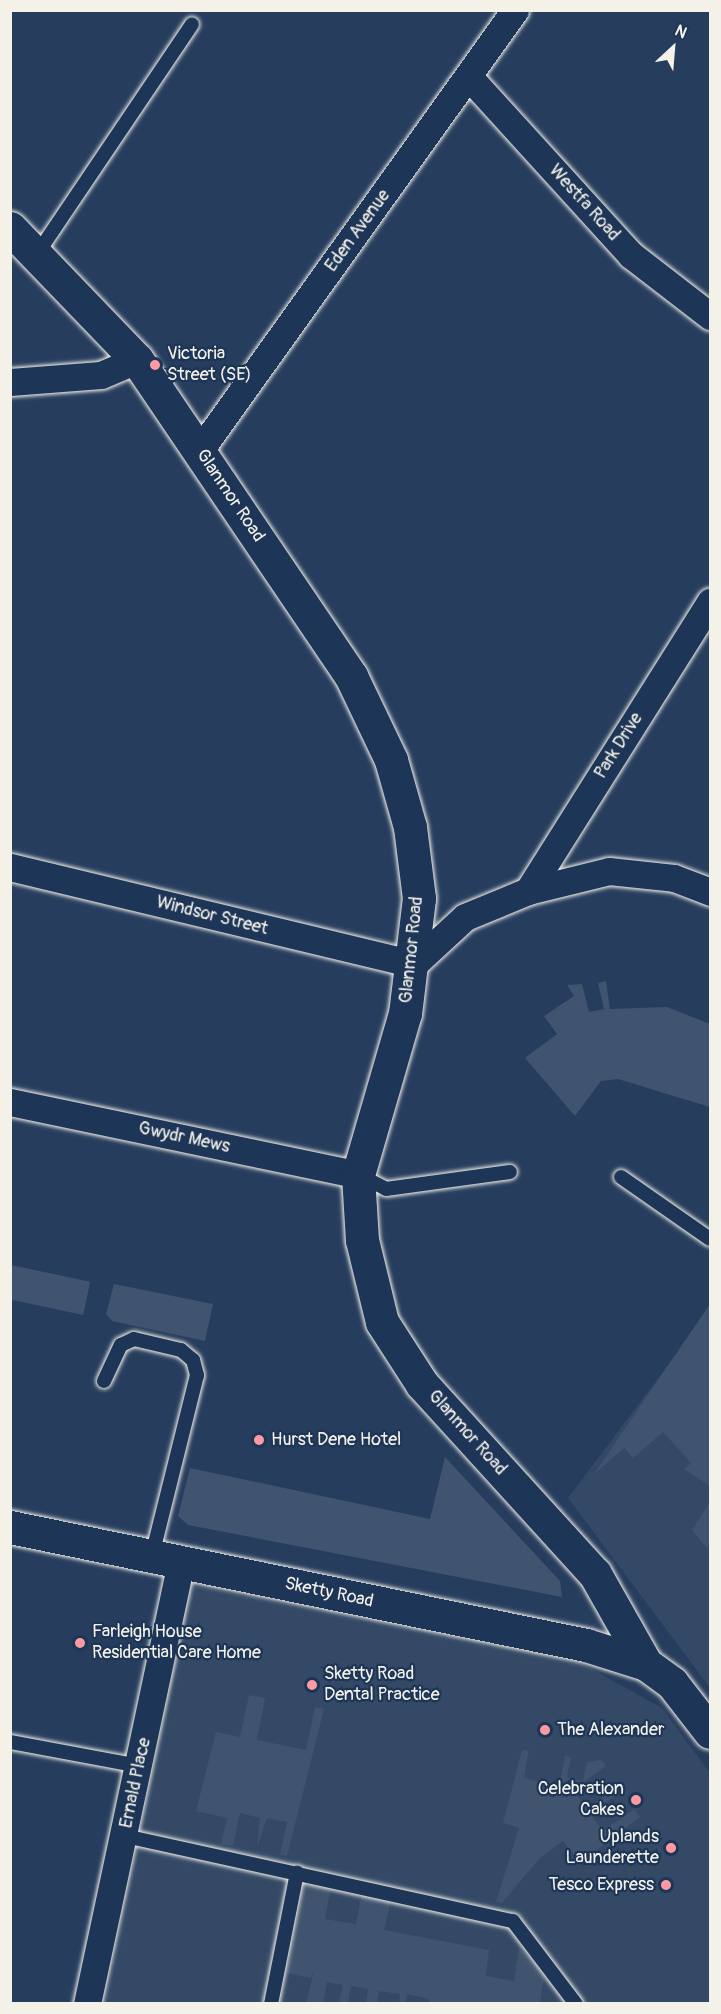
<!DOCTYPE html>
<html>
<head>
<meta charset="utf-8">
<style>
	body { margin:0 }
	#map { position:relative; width:721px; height:2014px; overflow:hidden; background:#263d5d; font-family:Pangolin,sans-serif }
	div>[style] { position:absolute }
	.built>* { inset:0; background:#334966 }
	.green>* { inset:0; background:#40546f; transform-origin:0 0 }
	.roads { filter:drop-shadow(0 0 2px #f4f1e8) drop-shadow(0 0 2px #f4f1e8) }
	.lane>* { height:14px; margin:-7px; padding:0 7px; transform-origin:7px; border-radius:7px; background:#1d3557 }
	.street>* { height:27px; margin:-13.5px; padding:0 13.5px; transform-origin:13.5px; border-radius:13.5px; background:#1d3557 }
	.secondary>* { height:33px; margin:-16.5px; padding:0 16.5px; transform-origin:16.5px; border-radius:16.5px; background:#1d3557 }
	.primary>* { height:33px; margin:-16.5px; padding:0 16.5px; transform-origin:16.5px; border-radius:16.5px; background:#1d3557 }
	.dots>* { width:16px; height:16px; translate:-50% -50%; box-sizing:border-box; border:3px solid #1d3557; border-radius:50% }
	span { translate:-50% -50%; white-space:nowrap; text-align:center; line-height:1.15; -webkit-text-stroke:4.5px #1d3557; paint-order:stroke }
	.street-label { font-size:18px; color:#f4f1e8 }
	.poi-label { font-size:18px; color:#f4f1e8 }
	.left { translate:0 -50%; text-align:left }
	.right { translate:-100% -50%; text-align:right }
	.frame { position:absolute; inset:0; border:12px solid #f4f1e8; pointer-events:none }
	.north { position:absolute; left:643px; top:18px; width:60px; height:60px; -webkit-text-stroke:4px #1d3557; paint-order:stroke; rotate:26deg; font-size:16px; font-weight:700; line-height:24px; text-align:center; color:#f4f1e8 }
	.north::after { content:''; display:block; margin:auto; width:21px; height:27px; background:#f4f1e8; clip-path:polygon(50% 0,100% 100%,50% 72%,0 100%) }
</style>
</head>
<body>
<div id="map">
	<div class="built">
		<div style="clip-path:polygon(671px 1361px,710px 1389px,710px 1688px,568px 1498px)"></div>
		<div style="clip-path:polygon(191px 1585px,579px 1662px,662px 1708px,710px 1773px,710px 2003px,105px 2004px)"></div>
	</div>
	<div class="green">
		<div style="clip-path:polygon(606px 981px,610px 1009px,667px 1007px,710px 1024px,710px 1107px,618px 1079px,601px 1081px,575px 1116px,525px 1058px,557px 1034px,544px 1016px,574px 996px,567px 985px,582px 984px,589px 1012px,604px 1009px,598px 983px)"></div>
		<div style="left:11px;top:1265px;width:81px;height:34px;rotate:12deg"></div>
		<div style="clip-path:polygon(114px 1284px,213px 1304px,205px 1341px,112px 1321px,106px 1314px)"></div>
		<div style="clip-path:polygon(710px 1304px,710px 1486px,684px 1469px,691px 1463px,663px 1432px,633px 1458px,624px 1448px,594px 1474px)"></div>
		<div style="clip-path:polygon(445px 1457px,560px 1581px,562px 1597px,188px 1525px,178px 1516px,190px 1468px,430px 1519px)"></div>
		<div style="clip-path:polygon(710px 1502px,710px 1543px,707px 1548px,692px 1530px)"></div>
		<div style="clip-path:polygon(249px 1695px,265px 1698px,257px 1740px,306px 1750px,315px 1707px,324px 1709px,287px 1856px,280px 1855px,287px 1822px,267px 1818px,257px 1847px,260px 1818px,240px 1813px,233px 1846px,221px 1844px,227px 1818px,196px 1811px,216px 1732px,240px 1737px)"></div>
		<div style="clip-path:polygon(522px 1750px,529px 1751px,524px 1778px,559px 1786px,565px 1756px,571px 1757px,567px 1777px,583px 1781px,587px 1762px,601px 1760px,606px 1766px,573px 1790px,587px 1808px,618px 1786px,622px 1791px,590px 1814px,603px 1831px,634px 1809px,640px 1817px,580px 1863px,563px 1841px,539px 1859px,502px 1903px,496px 1902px,519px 1828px,503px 1823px)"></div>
		<div style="clip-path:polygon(304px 1886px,331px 1887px,325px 1919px,356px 1924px,362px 1892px,391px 1900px,384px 1930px,489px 1950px,486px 1976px,514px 1981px,519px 1948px,545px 1973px,540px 2003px,429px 2003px,429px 1999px,407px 1994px,405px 2003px,399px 2003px,400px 1994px,379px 1991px,377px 2003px,366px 2003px,368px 1989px,351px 1986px,348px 2003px,339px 2003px,343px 1985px,327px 1982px,323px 2003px,306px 2004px,314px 1970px,311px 1978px,287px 1973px)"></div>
	</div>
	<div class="roads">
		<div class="lane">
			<div style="left:37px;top:254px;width:277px;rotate:-56deg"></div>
			<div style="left:359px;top:1175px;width:30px;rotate:27deg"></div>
			<div style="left:386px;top:1189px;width:125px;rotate:-7.8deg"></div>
			<div style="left:621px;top:1177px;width:108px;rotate:34.9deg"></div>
			<div style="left:104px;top:1381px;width:40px;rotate:-65deg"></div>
			<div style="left:121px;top:1345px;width:14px;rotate:-25deg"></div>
			<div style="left:134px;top:1339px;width:48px;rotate:13.2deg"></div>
			<div style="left:181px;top:1350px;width:16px;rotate:40deg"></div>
			<div style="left:193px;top:1360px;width:16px;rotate:75deg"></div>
			<div style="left:197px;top:1375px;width:186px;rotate:104deg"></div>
			<div style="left:10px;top:1742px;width:132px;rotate:10.5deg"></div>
			<div style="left:125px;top:1836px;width:397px;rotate:12.4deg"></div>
			<div style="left:513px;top:1921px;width:104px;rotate:52.8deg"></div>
			<div style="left:271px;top:2004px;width:134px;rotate:-78.8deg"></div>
		</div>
		<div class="street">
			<div style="left:469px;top:77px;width:241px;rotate:47.7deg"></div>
			<div style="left:631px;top:255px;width:100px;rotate:37.7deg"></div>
			<div style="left:10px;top:382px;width:91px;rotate:-4.4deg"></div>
			<div style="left:101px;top:375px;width:39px;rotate:-23deg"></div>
			<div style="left:200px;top:450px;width:541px;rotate:-54.4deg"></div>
			<div style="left:10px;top:867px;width:415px;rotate:13.5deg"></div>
			<div style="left:414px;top:964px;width:69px;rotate:-42.7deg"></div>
			<div style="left:465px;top:917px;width:68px;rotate:-22.4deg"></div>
			<div style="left:528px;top:891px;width:83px;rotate:-13.9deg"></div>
			<div style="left:609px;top:871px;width:65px;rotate:6.1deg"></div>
			<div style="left:674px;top:878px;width:39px;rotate:21deg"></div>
			<div style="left:528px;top:891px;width:342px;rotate:-57.8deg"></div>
			<div style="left:10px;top:1102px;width:356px;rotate:11.8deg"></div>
			<div style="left:87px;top:2004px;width:452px;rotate:-78deg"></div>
		</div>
		<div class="secondary">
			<div style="left:10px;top:228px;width:183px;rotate:46.1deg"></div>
			<div style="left:137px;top:360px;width:382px;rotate:55.9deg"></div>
			<div style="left:351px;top:676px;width:93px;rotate:64.5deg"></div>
			<div style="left:391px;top:760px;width:70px;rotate:74.2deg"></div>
			<div style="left:410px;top:827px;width:72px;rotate:82.8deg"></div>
			<div style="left:419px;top:898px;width:116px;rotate:96.9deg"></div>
			<div style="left:405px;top:1013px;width:169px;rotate:106.2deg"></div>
			<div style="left:358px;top:1175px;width:65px;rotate:86.5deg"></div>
			<div style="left:362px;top:1240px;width:84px;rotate:76.3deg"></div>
			<div style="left:382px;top:1322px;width:74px;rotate:57.2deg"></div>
			<div style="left:422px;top:1384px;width:257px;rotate:47.7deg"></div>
			<div style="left:595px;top:1574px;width:103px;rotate:60.5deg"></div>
		</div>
		<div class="primary">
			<div style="left:10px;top:1527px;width:588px;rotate:11.58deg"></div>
			<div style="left:586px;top:1645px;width:63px;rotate:17.6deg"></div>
			<div style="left:646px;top:1664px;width:32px;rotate:36deg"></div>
			<div style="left:672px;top:1683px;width:62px;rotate:52.2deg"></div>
		</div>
	</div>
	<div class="dots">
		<div style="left:155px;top:365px;background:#ff9aa2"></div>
		<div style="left:259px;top:1440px;background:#ff9aa2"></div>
		<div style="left:80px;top:1643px;background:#ff9aa2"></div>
		<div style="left:312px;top:1685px;background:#ff9aa2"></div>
		<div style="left:545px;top:1730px;background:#ff9aa2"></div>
		<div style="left:636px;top:1800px;background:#ff9aa2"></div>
		<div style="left:671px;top:1848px;background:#ff9aa2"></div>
		<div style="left:666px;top:1885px;background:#ff9aa2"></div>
	</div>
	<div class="street-label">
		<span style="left:584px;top:203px;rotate:48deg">Westfa Road</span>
		<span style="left:358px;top:231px;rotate:-54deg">Eden Avenue</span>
		<span style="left:230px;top:496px;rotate:56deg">Glanmor Road</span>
		<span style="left:619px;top:746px;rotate:-58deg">Park Drive</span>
		<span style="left:212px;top:916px;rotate:14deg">Windsor Street</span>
		<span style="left:412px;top:950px;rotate:-84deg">Glanmor Road</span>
		<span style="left:184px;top:1138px;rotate:12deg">Gwydr Mews</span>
		<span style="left:467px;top:1433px;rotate:48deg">Glanmor Road</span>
		<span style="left:329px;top:1593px;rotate:12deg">Sketty Road</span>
		<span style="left:136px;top:1783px;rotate:-78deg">Ernald Place</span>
	</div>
	<div class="poi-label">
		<span class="left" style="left:167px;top:365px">Victoria<br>Street (SE)</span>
		<span class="left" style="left:271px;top:1440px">Hurst Dene Hotel</span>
		<span class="left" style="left:92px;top:1643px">Farleigh House<br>Residential Care Home</span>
		<span class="left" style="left:324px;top:1685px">Sketty Road<br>Dental Practice</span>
		<span class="left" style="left:557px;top:1730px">The Alexander</span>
		<span class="right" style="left:624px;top:1800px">Celebration<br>Cakes</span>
		<span class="right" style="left:659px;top:1848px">Uplands<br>Launderette</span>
		<span class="right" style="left:654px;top:1885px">Tesco Express</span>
	</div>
	<div class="frame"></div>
	<div class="north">N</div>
</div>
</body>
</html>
